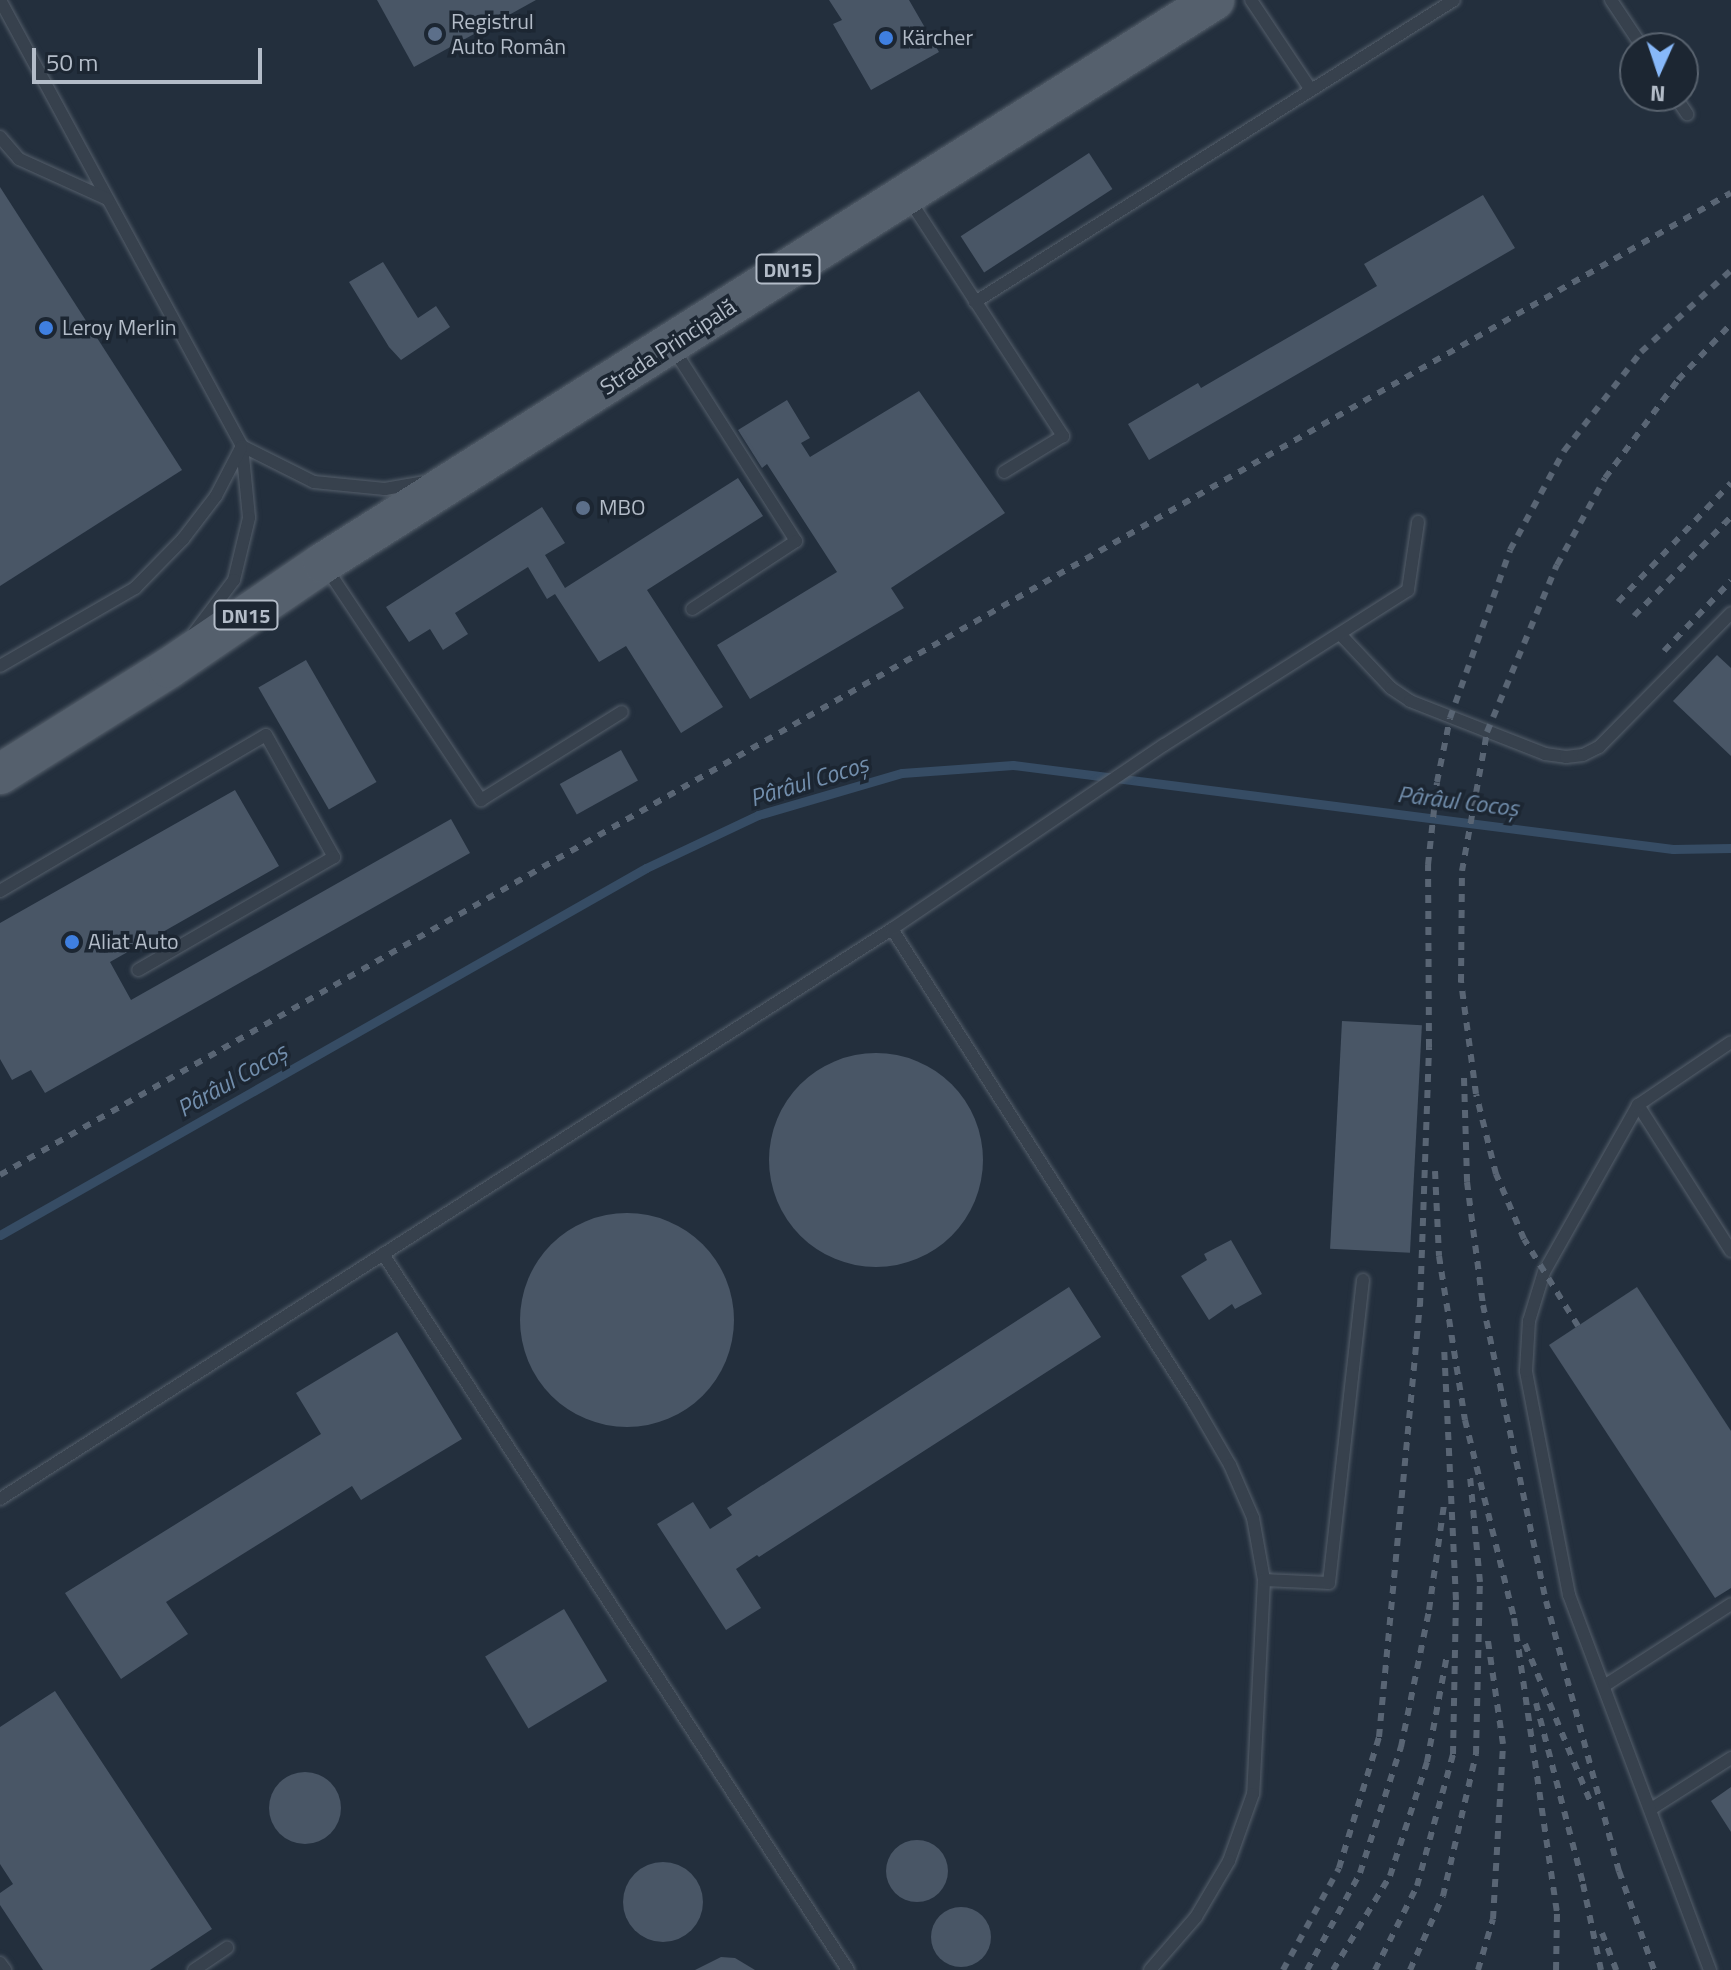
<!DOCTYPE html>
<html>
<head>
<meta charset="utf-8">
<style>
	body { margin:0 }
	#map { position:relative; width:1731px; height:1970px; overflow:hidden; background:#232f3d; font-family:"Titillium Web",sans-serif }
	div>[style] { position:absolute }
	.stream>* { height:9px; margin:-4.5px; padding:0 4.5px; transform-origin:4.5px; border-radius:4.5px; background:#364c64 }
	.building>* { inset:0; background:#495666; transform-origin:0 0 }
	.round { border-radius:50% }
	.roads { filter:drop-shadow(0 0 2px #555f6b) drop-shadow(0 0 2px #555f6b) }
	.lane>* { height:12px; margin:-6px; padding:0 6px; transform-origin:6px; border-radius:6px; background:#37414d }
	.primary>* { height:40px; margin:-20px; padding:0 20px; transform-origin:20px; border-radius:20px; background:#55606d }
	.rail>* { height:6px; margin-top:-3px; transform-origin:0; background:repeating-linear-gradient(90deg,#596574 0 8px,transparent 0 16px) }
	.dots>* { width:22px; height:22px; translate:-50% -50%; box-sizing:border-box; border:4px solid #1c2632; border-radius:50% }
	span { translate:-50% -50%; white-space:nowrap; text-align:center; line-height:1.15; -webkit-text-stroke:7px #1c2632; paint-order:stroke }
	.shield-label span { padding:2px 6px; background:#1c2632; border:2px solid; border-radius:6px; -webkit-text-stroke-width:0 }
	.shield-label { font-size:20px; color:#b3bcc8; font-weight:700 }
	.poi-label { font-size:22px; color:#b3bcc8 }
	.left { translate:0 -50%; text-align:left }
	.street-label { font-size:22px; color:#b3bcc8 }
	.water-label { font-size:24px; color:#728eac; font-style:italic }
	.north { position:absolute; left:1619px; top:32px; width:80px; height:80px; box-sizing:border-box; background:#1c2632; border:2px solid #58626e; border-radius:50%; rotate:183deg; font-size:22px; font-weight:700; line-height:32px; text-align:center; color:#b3bcc8 }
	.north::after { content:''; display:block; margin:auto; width:28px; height:36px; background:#87b8f9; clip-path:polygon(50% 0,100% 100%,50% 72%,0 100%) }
	.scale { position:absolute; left:32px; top:48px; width:230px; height:36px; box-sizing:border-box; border:4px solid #b3bcc8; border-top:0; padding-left:10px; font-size:24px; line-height:28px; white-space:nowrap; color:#b3bcc8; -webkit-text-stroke:6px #1c2632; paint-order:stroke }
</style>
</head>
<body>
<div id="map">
	<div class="stream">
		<div style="left:0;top:1235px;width:743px;rotate:-29.6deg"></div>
		<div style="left:646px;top:868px;width:124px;rotate:-25.3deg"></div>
		<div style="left:758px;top:815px;width:150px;rotate:-16.3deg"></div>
		<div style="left:902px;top:773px;width:111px;rotate:-4.1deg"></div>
		<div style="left:1013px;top:765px;width:665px;rotate:7.25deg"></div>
		<div style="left:1673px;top:849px;width:58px;rotate:-1deg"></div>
	</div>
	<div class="building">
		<div style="clip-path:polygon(377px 0,536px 0,414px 67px)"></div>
		<div style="clip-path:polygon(829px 0,909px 0,939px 52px,871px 90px,833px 24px,842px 20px)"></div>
		<div style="left:1089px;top:153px;width:43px;height:153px;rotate:57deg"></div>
		<div style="clip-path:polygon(0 187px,182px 470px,0 586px)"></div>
		<div style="clip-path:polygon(1483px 195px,1515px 248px,1149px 460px,1128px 424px,1198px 383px,1201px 388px,1377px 286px,1364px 264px)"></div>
		<div style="clip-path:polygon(383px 262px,418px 318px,436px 306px,450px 327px,401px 360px,389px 347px,349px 282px)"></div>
		<div style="clip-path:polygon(919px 391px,1005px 513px,891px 588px,904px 608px,750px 699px,717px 645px,837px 572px,767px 464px,762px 468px,738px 430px,787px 400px,810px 438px,801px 443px,810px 457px)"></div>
		<div style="clip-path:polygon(738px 478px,763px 516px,647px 590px,723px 707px,681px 733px,626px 646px,599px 662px,555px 594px,547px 599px,528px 567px,455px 613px,468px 634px,443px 650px,430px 629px,409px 642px,386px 607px,542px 507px,565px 543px,545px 555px,565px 588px)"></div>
		<div style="clip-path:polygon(1717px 655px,1731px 668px,1731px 756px,1673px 701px)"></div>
		<div style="left:306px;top:660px;width:141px;height:55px;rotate:60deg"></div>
		<div style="left:621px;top:750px;width:35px;height:70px;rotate:61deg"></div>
		<div style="clip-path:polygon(235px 790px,279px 866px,110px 962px,131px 1000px,451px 819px,470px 853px,45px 1093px,31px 1070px,12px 1080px,0 1059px,0 923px)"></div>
		<div style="left:1342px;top:1021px;width:80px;height:228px;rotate:3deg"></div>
		<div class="round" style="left:769px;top:1053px;width:214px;height:214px"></div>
		<div class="round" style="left:520px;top:1213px;width:214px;height:214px"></div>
		<div style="clip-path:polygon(1231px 1240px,1262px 1294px,1235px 1309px,1232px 1304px,1209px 1320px,1181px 1276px,1207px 1260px,1204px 1254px)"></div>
		<div style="clip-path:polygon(1069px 1287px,1101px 1337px,759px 1557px,757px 1555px,736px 1569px,761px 1608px,726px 1630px,657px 1524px,693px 1502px,710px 1529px,732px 1515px,727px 1508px)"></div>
		<div style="clip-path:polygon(1637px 1287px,1731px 1431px,1731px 1588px,1715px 1598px,1549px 1345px)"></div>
		<div style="clip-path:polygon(397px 1332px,462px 1439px,361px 1500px,352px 1486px,166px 1602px,188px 1634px,121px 1679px,65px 1593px,321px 1434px,296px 1393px)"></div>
		<div style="left:564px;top:1609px;width:84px;height:92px;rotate:59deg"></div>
		<div style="clip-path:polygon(55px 1691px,212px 1929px,150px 1970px,43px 1970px,0 1905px,0 1893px,13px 1884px,0 1864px,0 1727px)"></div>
		<div class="round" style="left:269px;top:1772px;width:72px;height:72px"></div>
		<div style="clip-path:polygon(1731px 1787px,1731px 1832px,1711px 1801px)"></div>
		<div class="round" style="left:886px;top:1840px;width:62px;height:62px"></div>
		<div class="round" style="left:623px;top:1862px;width:80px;height:80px"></div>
		<div class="round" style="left:931px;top:1907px;width:60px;height:60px"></div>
		<div style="clip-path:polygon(721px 1957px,735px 1958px,755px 1970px,695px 1970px)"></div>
	</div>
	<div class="roads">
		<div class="lane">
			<div style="left:0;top:0;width:507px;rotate:61.52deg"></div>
			<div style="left:242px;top:446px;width:72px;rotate:84.4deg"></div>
			<div style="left:249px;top:518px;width:64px;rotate:103.6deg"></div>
			<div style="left:234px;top:580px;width:66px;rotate:127deg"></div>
			<div style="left:1251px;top:0;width:108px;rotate:56.3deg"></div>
			<div style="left:1611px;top:0;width:58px;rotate:56.3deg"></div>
			<div style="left:1675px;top:96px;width:22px;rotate:56deg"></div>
			<div style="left:0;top:137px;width:29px;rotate:49deg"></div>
			<div style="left:19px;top:159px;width:97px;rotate:24.4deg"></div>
			<div style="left:909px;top:199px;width:283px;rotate:57deg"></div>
			<div style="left:1063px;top:436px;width:69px;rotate:148.6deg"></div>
			<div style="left:975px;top:302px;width:566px;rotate:-32.23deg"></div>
			<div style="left:673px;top:348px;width:229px;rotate:57.5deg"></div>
			<div style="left:796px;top:541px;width:124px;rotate:146.8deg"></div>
			<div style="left:242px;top:446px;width:80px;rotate:26.6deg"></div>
			<div style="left:314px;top:482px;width:71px;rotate:5.6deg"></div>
			<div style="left:385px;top:489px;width:41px;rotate:-9.9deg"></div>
			<div style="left:327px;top:569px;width:278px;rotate:56.3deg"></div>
			<div style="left:481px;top:800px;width:166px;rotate:-32deg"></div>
			<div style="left:1340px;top:634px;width:74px;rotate:46.6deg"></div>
			<div style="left:1391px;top:688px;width:23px;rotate:34deg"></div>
			<div style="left:1410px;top:701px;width:145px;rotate:21.4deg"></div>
			<div style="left:1545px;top:754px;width:21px;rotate:8deg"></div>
			<div style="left:1566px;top:757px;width:17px;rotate:-7deg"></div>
			<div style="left:1583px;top:755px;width:18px;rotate:-27deg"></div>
			<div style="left:1599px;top:747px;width:188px;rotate:-45.4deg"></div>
			<div style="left:0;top:666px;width:156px;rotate:-30deg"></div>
			<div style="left:135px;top:588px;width:69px;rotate:-45.6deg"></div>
			<div style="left:183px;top:539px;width:54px;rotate:-52.5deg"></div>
			<div style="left:216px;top:496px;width:54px;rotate:-62.5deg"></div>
			<div style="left:0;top:891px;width:308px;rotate:-30.4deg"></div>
			<div style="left:266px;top:735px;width:140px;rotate:60.9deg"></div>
			<div style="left:334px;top:857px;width:226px;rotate:150deg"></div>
			<div style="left:892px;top:929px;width:562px;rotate:57.5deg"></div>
			<div style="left:1194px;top:1403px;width:72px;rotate:59.9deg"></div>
			<div style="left:1230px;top:1465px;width:58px;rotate:66.5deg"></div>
			<div style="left:1253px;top:1518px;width:63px;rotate:79.9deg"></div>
			<div style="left:1264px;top:1580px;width:214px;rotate:92.9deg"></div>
			<div style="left:1253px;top:1794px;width:71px;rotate:109.7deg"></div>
			<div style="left:1229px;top:1861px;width:65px;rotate:120.5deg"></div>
			<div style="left:1196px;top:1917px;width:70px;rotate:131deg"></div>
			<div style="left:1638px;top:1105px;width:173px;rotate:57.5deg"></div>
			<div style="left:383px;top:1254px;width:854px;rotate:57deg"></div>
			<div style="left:0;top:1499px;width:1059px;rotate:-32.58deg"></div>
			<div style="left:892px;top:929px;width:328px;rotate:-34.1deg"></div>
			<div style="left:1164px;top:745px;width:289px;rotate:-32.4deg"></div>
			<div style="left:1408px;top:590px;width:69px;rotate:-81.6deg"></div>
			<div style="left:1264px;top:1580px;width:65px;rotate:2.6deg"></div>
			<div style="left:1329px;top:1583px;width:305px;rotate:-83.6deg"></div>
			<div style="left:1604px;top:1686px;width:151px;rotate:-32.8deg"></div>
			<div style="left:1651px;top:1809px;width:95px;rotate:-32.5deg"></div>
			<div style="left:0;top:1963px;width:9px;rotate:54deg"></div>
			<div style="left:194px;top:1970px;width:40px;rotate:-34deg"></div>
			<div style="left:1710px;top:1970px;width:401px;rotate:-110.6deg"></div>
			<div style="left:1569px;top:1595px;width:228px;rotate:-100.9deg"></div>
			<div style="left:1526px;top:1371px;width:50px;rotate:-86.6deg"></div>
			<div style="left:1529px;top:1321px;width:51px;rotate:-73deg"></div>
			<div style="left:1544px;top:1272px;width:192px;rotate:-60.6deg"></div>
			<div style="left:1638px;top:1105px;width:112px;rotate:-34.1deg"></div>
		</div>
		<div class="primary">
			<div style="left:0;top:774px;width:199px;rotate:-32.1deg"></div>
			<div style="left:169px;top:668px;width:186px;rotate:-34.3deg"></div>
			<div style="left:323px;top:563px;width:1054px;rotate:-32.29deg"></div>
		</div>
	</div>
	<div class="rail">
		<div style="left:1618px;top:602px;width:164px;rotate:-46.5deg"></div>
		<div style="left:1634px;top:616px;width:139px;rotate:-45.6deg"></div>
		<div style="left:1664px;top:651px;width:97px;rotate:-46.3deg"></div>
		<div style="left:1464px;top:1078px;width:104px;rotate:88.3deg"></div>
		<div style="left:1467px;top:1182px;width:124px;rotate:82.6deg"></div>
		<div style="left:1483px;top:1305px;width:303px;rotate:78deg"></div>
		<div style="left:1546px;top:1601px;width:280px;rotate:74.9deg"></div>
		<div style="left:1619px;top:1871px;width:105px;rotate:70.5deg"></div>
		<div style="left:1435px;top:1171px;width:85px;rotate:87.3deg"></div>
		<div style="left:1439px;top:1256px;width:166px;rotate:81deg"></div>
		<div style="left:1465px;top:1420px;width:204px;rotate:76.1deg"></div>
		<div style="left:1514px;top:1618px;width:299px;rotate:81.7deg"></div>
		<div style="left:1557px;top:1914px;width:56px;rotate:91deg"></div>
		<div style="left:0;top:1175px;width:1990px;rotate:-29.57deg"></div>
		<div style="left:1578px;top:1326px;width:102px;rotate:-121.8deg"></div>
		<div style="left:1524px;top:1239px;width:71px;rotate:-113.3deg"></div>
		<div style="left:1496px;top:1174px;width:82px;rotate:-104deg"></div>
		<div style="left:1476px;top:1094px;width:113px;rotate:-97.6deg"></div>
		<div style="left:1461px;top:982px;width:111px;rotate:-89.5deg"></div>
		<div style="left:1462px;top:871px;width:141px;rotate:-79.8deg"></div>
		<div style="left:1487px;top:732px;width:181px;rotate:-67.3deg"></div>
		<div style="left:1557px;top:565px;width:99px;rotate:-61.1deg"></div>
		<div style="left:1605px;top:478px;width:122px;rotate:-53.3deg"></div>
		<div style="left:1678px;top:380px;width:77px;rotate:-46.6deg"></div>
		<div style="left:1525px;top:1644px;width:175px;rotate:67.5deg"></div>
		<div style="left:1536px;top:1703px;width:187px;rotate:75.4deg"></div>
		<div style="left:1583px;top:1884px;width:88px;rotate:78.2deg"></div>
		<div style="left:1602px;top:1933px;width:40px;rotate:69deg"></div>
		<div style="left:1283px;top:1970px;width:116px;rotate:-61.2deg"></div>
		<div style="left:1339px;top:1868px;width:137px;rotate:-73deg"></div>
		<div style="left:1379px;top:1737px;width:433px;rotate:-84.6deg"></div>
		<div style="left:1420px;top:1306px;width:259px;rotate:-88deg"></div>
		<div style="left:1429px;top:1047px;width:182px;rotate:-90.3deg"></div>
		<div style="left:1428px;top:865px;width:83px;rotate:-83.8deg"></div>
		<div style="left:1437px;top:782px;width:65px;rotate:-78.5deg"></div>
		<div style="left:1450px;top:718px;width:178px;rotate:-70.3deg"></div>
		<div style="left:1510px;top:550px;width:113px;rotate:-61.4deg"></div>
		<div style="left:1564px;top:451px;width:125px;rotate:-52.1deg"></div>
		<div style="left:1641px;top:352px;width:122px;rotate:-42.3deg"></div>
		<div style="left:1307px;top:1970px;width:111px;rotate:-61.3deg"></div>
		<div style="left:1360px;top:1873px;width:133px;rotate:-72deg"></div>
		<div style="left:1401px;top:1747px;width:140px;rotate:-78.4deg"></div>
		<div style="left:1429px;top:1610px;width:107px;rotate:-81.9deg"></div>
		<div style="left:1333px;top:1970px;width:110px;rotate:-58.8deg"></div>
		<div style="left:1390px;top:1876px;width:120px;rotate:-72deg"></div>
		<div style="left:1427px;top:1762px;width:109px;rotate:-79.4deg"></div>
		<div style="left:1375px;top:1970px;width:94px;rotate:-63.4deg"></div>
		<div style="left:1417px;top:1886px;width:137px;rotate:-74.7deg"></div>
		<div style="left:1453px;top:1754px;width:154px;rotate:-88.9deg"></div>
		<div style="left:1456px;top:1600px;width:251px;rotate:-92.7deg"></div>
		<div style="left:1410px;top:1970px;width:81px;rotate:-66deg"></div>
		<div style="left:1443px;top:1896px;width:146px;rotate:-76.9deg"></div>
		<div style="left:1476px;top:1754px;width:172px;rotate:-88.7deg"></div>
		<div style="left:1480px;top:1582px;width:106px;rotate:-95.4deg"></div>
		<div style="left:1478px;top:1970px;width:53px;rotate:-73.6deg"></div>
		<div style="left:1493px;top:1919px;width:175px;rotate:-86.7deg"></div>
		<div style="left:1503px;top:1744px;width:111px;rotate:-98.3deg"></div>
	</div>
	<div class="dots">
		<div style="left:435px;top:34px;background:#5c6f8a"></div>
		<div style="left:886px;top:38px;background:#3f7fe0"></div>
		<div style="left:46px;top:328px;background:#3f7fe0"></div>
		<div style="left:583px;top:508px;background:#5c6f8a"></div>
		<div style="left:72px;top:942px;background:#3f7fe0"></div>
	</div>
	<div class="shield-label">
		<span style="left:788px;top:269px">DN15</span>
		<span style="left:246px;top:615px">DN15</span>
	</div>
	<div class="poi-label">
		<span class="left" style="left:451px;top:34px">Registrul<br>Auto Român</span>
		<span class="left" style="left:902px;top:38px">Kärcher</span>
		<span class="left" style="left:62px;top:328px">Leroy Merlin</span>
		<span class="left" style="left:599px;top:508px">MBO</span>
		<span class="left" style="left:88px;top:942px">Aliat Auto</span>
	</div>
	<div class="street-label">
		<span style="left:668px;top:347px;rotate:-33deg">Strada Principală</span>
	</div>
	<div class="water-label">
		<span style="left:809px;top:781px;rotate:-17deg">Pârâul Cocoș</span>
		<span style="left:1458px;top:801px;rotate:7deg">Pârâul Cocoș</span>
		<span style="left:232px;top:1080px;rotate:-30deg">Pârâul Cocoș</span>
	</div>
	<div class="north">N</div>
	<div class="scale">50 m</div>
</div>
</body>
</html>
